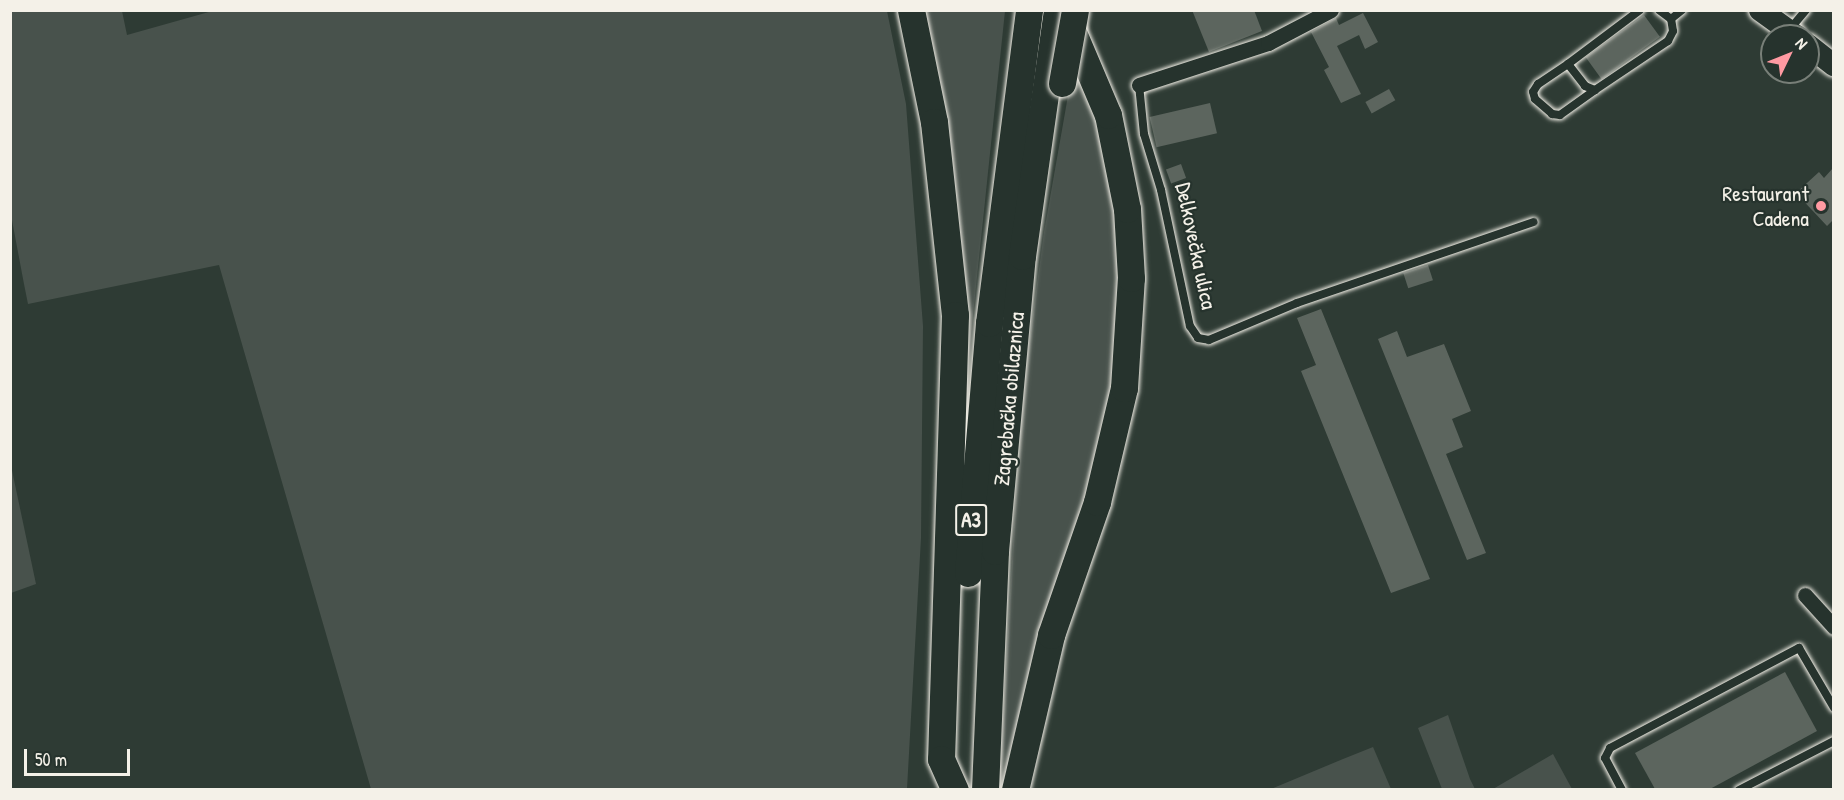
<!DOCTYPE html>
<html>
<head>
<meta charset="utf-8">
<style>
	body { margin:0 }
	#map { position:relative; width:1844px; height:800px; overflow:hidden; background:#2e3b34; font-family:"Patrick Hand",sans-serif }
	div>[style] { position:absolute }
	.green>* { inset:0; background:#48524c }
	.building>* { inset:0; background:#5c655e; transform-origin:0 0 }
	.roads { filter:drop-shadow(0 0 2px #f4f1e8) drop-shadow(0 0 2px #f4f1e8) }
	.service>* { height:8px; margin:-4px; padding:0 4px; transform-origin:4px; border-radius:4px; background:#26332d }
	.minor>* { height:15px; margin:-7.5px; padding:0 7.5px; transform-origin:7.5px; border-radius:7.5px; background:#26332d }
	.primary>* { height:22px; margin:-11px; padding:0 11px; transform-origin:11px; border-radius:11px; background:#26332d }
	.motorway>* { height:27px; margin:-13.5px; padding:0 13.5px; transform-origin:13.5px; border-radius:13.5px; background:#26332d }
	.bridges { filter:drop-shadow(0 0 2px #f4f1e8) drop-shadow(0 0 2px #f4f1e8) }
	.motorway-bridge>* { height:27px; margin:-13.5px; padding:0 13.5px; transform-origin:13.5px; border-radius:13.5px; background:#26332d }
	.dots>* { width:16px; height:16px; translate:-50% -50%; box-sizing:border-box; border:3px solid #26332d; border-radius:50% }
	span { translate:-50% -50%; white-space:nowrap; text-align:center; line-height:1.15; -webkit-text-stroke:4.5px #26332d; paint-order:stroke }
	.shield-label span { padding:2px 4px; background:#26332d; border:2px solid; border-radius:4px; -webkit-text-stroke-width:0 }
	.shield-label { font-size:21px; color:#f4f1e8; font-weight:700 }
	.poi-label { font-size:22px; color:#f4f1e8 }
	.right { translate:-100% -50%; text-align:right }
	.street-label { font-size:22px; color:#f4f1e8 }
	.frame { position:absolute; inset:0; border:12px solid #f4f1e8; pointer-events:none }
	.north { position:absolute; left:1760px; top:24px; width:60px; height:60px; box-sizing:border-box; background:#26332d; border:2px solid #787f78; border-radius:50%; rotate:47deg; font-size:16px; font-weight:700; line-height:24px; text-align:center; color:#f4f1e8 }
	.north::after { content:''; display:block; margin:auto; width:21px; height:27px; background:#ff9aa2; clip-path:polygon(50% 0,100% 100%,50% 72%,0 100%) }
	.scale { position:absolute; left:24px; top:749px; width:106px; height:27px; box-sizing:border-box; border:3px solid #f4f1e8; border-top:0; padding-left:8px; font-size:18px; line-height:21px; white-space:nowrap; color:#f4f1e8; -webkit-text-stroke:4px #26332d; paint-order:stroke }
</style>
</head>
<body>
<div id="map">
	<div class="green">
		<div style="clip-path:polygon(216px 10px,887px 11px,906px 104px,923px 326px,921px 538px,907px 789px,371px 789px,219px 265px,28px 304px,24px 284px,11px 215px,11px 11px,122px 11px,127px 35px)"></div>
		<div style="clip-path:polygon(920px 11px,1005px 11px,965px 391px)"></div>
		<div style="clip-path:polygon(1075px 56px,1095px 108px,1120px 240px,1114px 392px,1004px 789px,999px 790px,1021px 403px,1044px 232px)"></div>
		<div style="clip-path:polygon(10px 461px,36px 584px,11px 593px,10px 593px)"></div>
		<div style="clip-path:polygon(1448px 715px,1470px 779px,1475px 789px,1442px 789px,1418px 728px)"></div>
		<div style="clip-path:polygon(1373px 747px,1391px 789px,1271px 789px,1343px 759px)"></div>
		<div style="clip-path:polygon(1553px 754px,1572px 789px,1493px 789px)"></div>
	</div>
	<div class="building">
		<div style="clip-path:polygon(1192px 10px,1254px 10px,1262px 31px,1209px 52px)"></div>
		<div style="clip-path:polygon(1363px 13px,1378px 42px,1365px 49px,1359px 35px,1337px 46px,1361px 94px,1341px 103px,1324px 70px,1329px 67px,1311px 32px,1336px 18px,1339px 25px)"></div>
		<div style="left:1644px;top:15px;width:27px;height:72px;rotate:54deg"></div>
		<div style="left:1389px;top:89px;width:13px;height:27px;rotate:61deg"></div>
		<div style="left:1210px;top:103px;width:31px;height:62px;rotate:77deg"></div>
		<div style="left:1181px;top:164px;width:15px;height:16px;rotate:70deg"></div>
		<div style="clip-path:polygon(1833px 168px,1833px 220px,1827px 226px,1796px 193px,1819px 172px,1824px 178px)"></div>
		<div style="left:1428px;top:265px;width:16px;height:26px;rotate:72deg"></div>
		<div style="clip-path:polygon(1321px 309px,1430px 579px,1391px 593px,1301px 371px,1316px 365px,1297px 318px)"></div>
		<div style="clip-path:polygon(1397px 331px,1407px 357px,1444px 344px,1471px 411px,1452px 419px,1463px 447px,1446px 454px,1486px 553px,1467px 560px,1378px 339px)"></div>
		<div style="clip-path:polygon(1785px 672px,1817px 731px,1710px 789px,1655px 789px,1635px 753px)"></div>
	</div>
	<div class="roads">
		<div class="service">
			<div style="left:1640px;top:10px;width:90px;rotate:143.1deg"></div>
			<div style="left:1568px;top:64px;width:28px;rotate:52deg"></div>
			<div style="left:1585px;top:86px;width:11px;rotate:22deg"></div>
			<div style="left:1595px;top:90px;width:88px;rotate:-33.9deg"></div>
			<div style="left:1668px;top:41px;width:11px;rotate:-63deg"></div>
			<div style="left:1673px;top:31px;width:12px;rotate:-99deg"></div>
			<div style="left:1671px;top:19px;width:15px;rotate:-143deg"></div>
			<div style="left:1671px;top:19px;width:14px;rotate:-39deg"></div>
			<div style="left:1790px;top:29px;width:25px;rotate:-50deg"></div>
			<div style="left:1568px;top:64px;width:36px;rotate:146deg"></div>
			<div style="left:1538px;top:84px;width:9px;rotate:122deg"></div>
			<div style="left:1533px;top:92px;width:7px;rotate:74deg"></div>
			<div style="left:1535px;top:99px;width:23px;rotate:41deg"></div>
			<div style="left:1552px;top:114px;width:8px;rotate:7deg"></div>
			<div style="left:1560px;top:115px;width:43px;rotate:-35.5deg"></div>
			<div style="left:1139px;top:85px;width:49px;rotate:84.2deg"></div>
			<div style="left:1144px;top:134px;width:59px;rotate:73.1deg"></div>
			<div style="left:1161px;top:190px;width:139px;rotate:78deg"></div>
			<div style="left:1190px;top:326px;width:14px;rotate:56deg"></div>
			<div style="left:1198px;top:338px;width:11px;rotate:10deg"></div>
			<div style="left:1209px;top:340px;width:95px;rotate:-22.8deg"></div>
			<div style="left:1297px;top:303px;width:250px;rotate:-18.9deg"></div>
			<div style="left:1622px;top:790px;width:36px;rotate:-118deg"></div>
			<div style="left:1605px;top:758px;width:11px;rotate:-63deg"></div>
			<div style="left:1610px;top:748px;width:214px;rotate:-27.9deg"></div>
			<div style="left:1799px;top:648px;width:69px;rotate:59.7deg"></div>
			<div style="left:1739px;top:790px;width:107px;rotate:-27.3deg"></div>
		</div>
		<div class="minor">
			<div style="left:1139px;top:85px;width:136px;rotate:-18deg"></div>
			<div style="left:1268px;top:43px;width:71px;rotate:-27.6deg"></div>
			<div style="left:1805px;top:595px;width:43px;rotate:47.8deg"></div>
		</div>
		<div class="primary">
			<div style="left:1760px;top:10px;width:44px;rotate:35.8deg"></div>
			<div style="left:1808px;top:45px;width:33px;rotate:38deg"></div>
		</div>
		<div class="motorway">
			<div style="left:911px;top:10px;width:114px;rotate:78.4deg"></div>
			<div style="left:934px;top:122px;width:194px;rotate:83.8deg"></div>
			<div style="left:955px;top:315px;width:444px;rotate:91.8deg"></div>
			<div style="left:941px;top:759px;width:34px;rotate:66deg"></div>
			<div style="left:968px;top:573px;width:251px;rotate:-85.2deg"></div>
			<div style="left:989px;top:323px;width:316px;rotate:-82.7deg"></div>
			<div style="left:985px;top:790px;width:239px;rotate:-87.6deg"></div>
			<div style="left:995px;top:551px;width:296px;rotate:-84.8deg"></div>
			<div style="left:1022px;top:256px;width:248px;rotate:-81.9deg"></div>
			<div style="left:1015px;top:790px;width:159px;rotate:-76.9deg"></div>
			<div style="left:1051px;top:635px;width:141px;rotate:-70.9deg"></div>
			<div style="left:1097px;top:502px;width:117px;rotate:-76.7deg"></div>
			<div style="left:1124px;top:388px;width:110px;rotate:-86.4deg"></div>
			<div style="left:1131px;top:278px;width:69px;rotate:-93.3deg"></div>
			<div style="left:1127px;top:209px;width:96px;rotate:-101.4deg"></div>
			<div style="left:1108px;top:115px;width:108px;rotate:-113deg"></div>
		</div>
	</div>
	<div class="bridges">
		<div class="motorway-bridge">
			<div style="left:1062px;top:83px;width:74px;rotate:-79.9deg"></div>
		</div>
	</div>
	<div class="dots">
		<div style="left:1821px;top:206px;background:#ff9aa2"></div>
	</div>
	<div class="shield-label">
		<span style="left:971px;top:520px">A3</span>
	</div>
	<div class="poi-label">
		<span class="right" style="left:1809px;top:206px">Restaurant<br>Cadena</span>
	</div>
	<div class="street-label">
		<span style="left:1196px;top:246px;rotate:78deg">Delkovečka ulica</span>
		<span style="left:1009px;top:399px;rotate:-85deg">Zagrebačka obilaznica</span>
	</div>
	<div class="frame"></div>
	<div class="north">N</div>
	<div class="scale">50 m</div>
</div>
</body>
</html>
